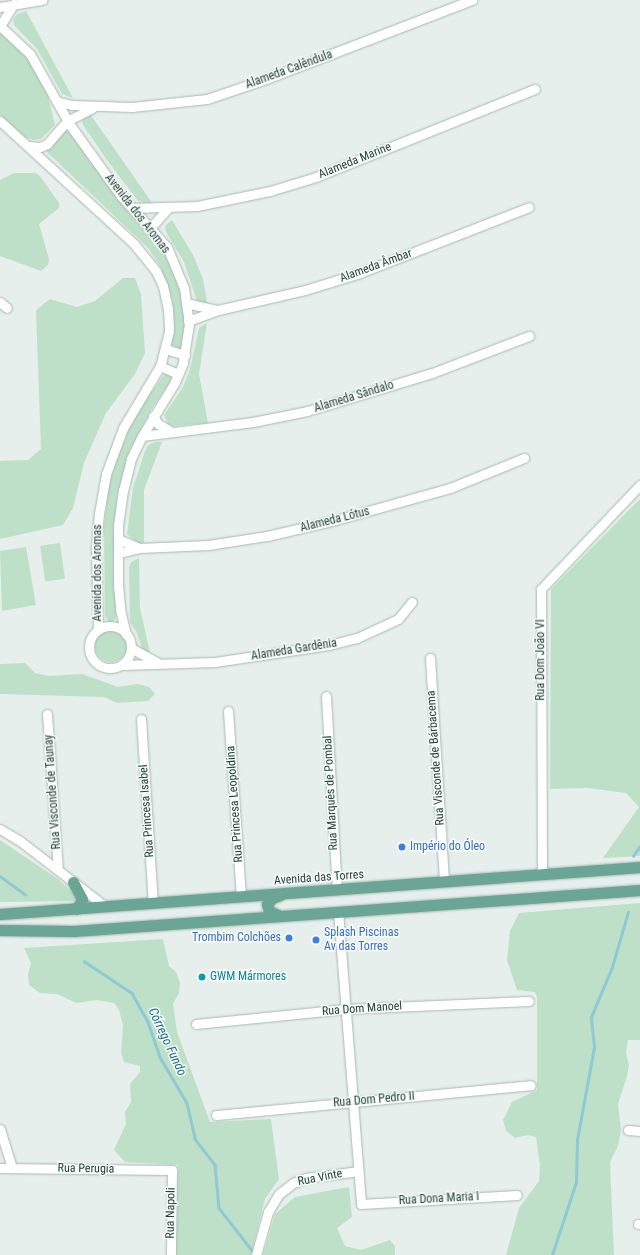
<!DOCTYPE html>
<html>
<head>
<meta charset="utf-8">
<style>
	body { margin:0 }
	#map { position:relative; width:640px; height:1255px; overflow:hidden; background:#e6efeb; font-family:"Roboto Condensed",sans-serif }
	div>[style] { position:absolute }
	.green>* { inset:0; background:#bfe0c8; transform-origin:0 0 }
	.round { border-radius:50% }
	.stream>* { height:2.5px; margin:-1.25px; padding:0 1.25px; transform-origin:1.25px; border-radius:1.25px; background:#8ec9d4 }
	.roads { filter:drop-shadow(0 0 1px #a8b8b2) drop-shadow(0 0 1px #a8b8b2) }
	.minor>* { height:9px; margin:-4.5px; padding:0 4.5px; transform-origin:4.5px; border-radius:4.5px; background:#fff }
	.minor>.ring { margin:-4.5px; padding:0; box-sizing:content-box; background:none; border:9px solid #fff; border-radius:50% }
	.major>* { height:11px; margin:-5.5px; padding:0 5.5px; transform-origin:5.5px; border-radius:5.5px; background:#6aa596 }
	.dots>* { width:11px; height:11px; translate:-50% -50%; box-sizing:border-box; border:2px solid #f7fbf9; border-radius:50% }
	span { translate:-50% -50%; white-space:nowrap; text-align:center; line-height:1.15; -webkit-text-stroke:3px #f7fbf9; paint-order:stroke }
	.street-label { font-size:12px; color:#24423a }
	.shop-label { font-size:12px; color:#366cbe }
	.left { translate:0 -50%; text-align:left }
	.right { translate:-100% -50%; text-align:right }
	.culture-label { font-size:12px; color:#0d838f }
	.water-label { font-size:13px; color:#1c6f80; font-style:italic }
</style>
</head>
<body>
<div id="map">
	<div class="green">
		<div style="clip-path:polygon(26px 11px,73px 98px,62px 94px,37px 49px,14px 25px,13px 20px,17px 14px)"></div>
		<div style="clip-path:polygon(0 31px,32px 63px,48px 96px,55px 125px,41px 139px,33px 140px,25px 137px,0 115px)"></div>
		<div style="clip-path:polygon(90px 114px,153px 204px,138px 201px,107px 160px,83px 125px,82px 120px)"></div>
		<div style="clip-path:polygon(64px 130px,69px 132px,113px 192px,166px 255px,181px 292px,185px 321px,181px 349px,172px 345px,173px 301px,160px 266px,148px 248px,47px 152px,47px 148px)"></div>
		<div style="clip-path:polygon(14px 173px,36px 173px,40px 176px,59px 203px,59px 208px,39px 224px,49px 259px,48px 265px,41px 271px,0 256px,0 180px)"></div>
		<div style="clip-path:polygon(172px 220px,193px 255px,203px 279px,208px 307px,198px 304px,184px 262px,166px 232px,165px 226px)"></div>
		<div style="clip-path:polygon(123px 278px,135px 278px,141px 294px,145px 353px,135px 374px,106px 413px,84px 463px,73px 508px,63px 525px,0 539px,0 461px,28px 460px,41px 449px,36px 310px,50px 299px,77px 307px,95px 301px)"></div>
		<div style="clip-path:polygon(207px 323px,199px 374px,208px 423px,173px 426px,168px 424px,164px 415px,183px 387px,190px 369px,199px 328px)"></div>
		<div style="clip-path:polygon(165px 373px,171px 375px,170px 382px,151px 410px,130px 450px,117px 494px,114px 542px,116px 616px,115px 620px,109px 623px,105px 615px,104px 528px,109px 486px,117px 458px,134px 417px)"></div>
		<div style="clip-path:polygon(155px 442px,162px 442px,144px 490px,144px 543px,137px 543px,127px 534px,133px 488px,145px 451px,148px 445px)"></div>
		<div style="clip-path:polygon(640px 499px,640px 856px,603px 858px,639px 807px,626px 793px,587px 788px,550px 789px,551px 589px)"></div>
		<div style="left:60px;top:543px;width:36px;height:20px;rotate:82deg"></div>
		<div style="clip-path:polygon(26px 547px,36px 605px,2px 611px,0 551px)"></div>
		<div style="clip-path:polygon(139px 558px,140px 608px,151px 657px,143px 652px,137px 633px,130px 622px,129px 568px,131px 562px)"></div>
		<div class="round" style="left:95px;top:630px;width:32px;height:32px"></div>
		<div style="clip-path:polygon(25px 663px,35px 673px,49px 676px,82px 674px,118px 687px,137px 684px,149px 687px,155px 694px,148px 701px,117px 703px,104px 697px,0 694px,0 664px)"></div>
		<div style="clip-path:polygon(0 840px,58px 879px,77px 896px,76px 901px,0 902px)"></div>
		<div style="clip-path:polygon(640px 903px,640px 1040px,628px 1040px,626px 1053px,629px 1065px,627px 1076px,618px 1104px,621px 1130px,618px 1146px,610px 1162px,614px 1255px,506px 1255px,519px 1208px,539px 1181px,540px 1165px,536px 1137px,528px 1135px,515px 1138px,506px 1131px,503px 1120px,512px 1102px,537px 1090px,537px 998px,535px 992px,517px 990px,507px 960px,510px 931px,519px 913px)"></div>
		<div style="clip-path:polygon(163px 939px,169px 966px,176px 972px,180px 983px,179px 993px,173px 1004px,177px 1032px,210px 1122px,271px 1119px,279px 1179px,265px 1199px,251px 1255px,175px 1255px,178px 1165px,125px 1162px,114px 1150px,126px 1124px,125px 1112px,131px 1102px,130px 1084px,140px 1072px,140px 1066px,124px 1062px,121px 1053px,123px 1025px,119px 1010px,114px 1003px,97px 1000px,76px 1003px,57px 994px,40px 993px,29px 985px,28px 974px,31px 963px,24px 948px)"></div>
		<div style="clip-path:polygon(349px 1187px,352px 1217px,337px 1228px,345px 1246px,361px 1250px,390px 1240px,395px 1246px,395px 1255px,263px 1255px,275px 1214px,295px 1197px)"></div>
	</div>
	<div class="stream">
		<div style="left:633px;top:856px;width:12px;rotate:-55deg"></div>
		<div style="left:0;top:876px;width:31px;rotate:36deg"></div>
		<div style="left:84px;top:961px;width:58px;rotate:33.7deg"></div>
		<div style="left:132px;top:993px;width:33px;rotate:61deg"></div>
		<div style="left:148px;top:1022px;width:37px;rotate:71deg"></div>
		<div style="left:160px;top:1057px;width:53px;rotate:59.6deg"></div>
		<div style="left:187px;top:1103px;width:37px;rotate:77deg"></div>
		<div style="left:195px;top:1139px;width:33px;rotate:52deg"></div>
		<div style="left:215px;top:1165px;width:43px;rotate:84.7deg"></div>
		<div style="left:219px;top:1208px;width:58px;rotate:52deg"></div>
		<div style="left:552px;top:1255px;width:77px;rotate:-71.8deg"></div>
		<div style="left:576px;top:1182px;width:42px;rotate:-88.6deg"></div>
		<div style="left:577px;top:1140px;width:95px;rotate:-79.6deg"></div>
		<div style="left:594px;top:1047px;width:30px;rotate:-96deg"></div>
		<div style="left:591px;top:1017px;width:54px;rotate:-67.2deg"></div>
		<div style="left:612px;top:967px;width:57px;rotate:-73.8deg"></div>
	</div>
	<div class="roads">
		<div class="minor">
			<div style="left:0;top:7px;width:43px;rotate:-9.5deg"></div>
			<div style="left:0;top:26px;width:41px;rotate:43deg"></div>
			<div style="left:30px;top:54px;width:81px;rotate:60.6deg"></div>
			<div style="left:70px;top:125px;width:87px;rotate:54.3deg"></div>
			<div style="left:121px;top:196px;width:69px;rotate:48deg"></div>
			<div style="left:167px;top:247px;width:44px;rotate:67.5deg"></div>
			<div style="left:184px;top:288px;width:36px;rotate:82deg"></div>
			<div style="left:189px;top:324px;width:39px;rotate:99deg"></div>
			<div style="left:183px;top:363px;width:21px;rotate:113deg"></div>
			<div style="left:175px;top:382px;width:63px;rotate:121.4deg"></div>
			<div style="left:142px;top:436px;width:25px;rotate:116deg"></div>
			<div style="left:131px;top:459px;width:32px;rotate:104deg"></div>
			<div style="left:123px;top:490px;width:36px;rotate:98deg"></div>
			<div style="left:118px;top:526px;width:58px;rotate:90deg"></div>
			<div style="left:118px;top:584px;width:25px;rotate:85deg"></div>
			<div style="left:120px;top:609px;width:26px;rotate:77deg"></div>
			<div style="left:0;top:26px;width:26px;rotate:-58deg"></div>
			<div style="left:56px;top:101px;width:16px;rotate:14deg"></div>
			<div style="left:72px;top:105px;width:60px;rotate:1.9deg"></div>
			<div style="left:132px;top:107px;width:75px;rotate:-6.1deg"></div>
			<div style="left:207px;top:99px;width:62px;rotate:-18.7deg"></div>
			<div style="left:266px;top:79px;width:221px;rotate:-21deg"></div>
			<div style="left:0;top:121px;width:182px;rotate:42.5deg"></div>
			<div style="left:134px;top:244px;width:35px;rotate:51deg"></div>
			<div style="left:156px;top:271px;width:17px;rotate:65deg"></div>
			<div style="left:163px;top:286px;width:24px;rotate:78deg"></div>
			<div style="left:168px;top:309px;width:22px;rotate:87deg"></div>
			<div style="left:169px;top:331px;width:36px;rotate:104deg"></div>
			<div style="left:160px;top:366px;width:72px;rotate:120.8deg"></div>
			<div style="left:123px;top:428px;width:49px;rotate:110.3deg"></div>
			<div style="left:106px;top:474px;width:40px;rotate:100deg"></div>
			<div style="left:99px;top:513px;width:37px;rotate:95deg"></div>
			<div style="left:96px;top:550px;width:80px;rotate:88.6deg"></div>
			<div style="left:28px;top:146px;width:12px;rotate:5deg"></div>
			<div style="left:40px;top:147px;width:8px;rotate:-23deg"></div>
			<div style="left:47px;top:144px;width:30px;rotate:-49deg"></div>
			<div style="left:67px;top:121px;width:28px;rotate:-27deg"></div>
			<div style="left:132px;top:208px;width:65px;rotate:-1.8deg"></div>
			<div style="left:197px;top:206px;width:75px;rotate:-11.6deg"></div>
			<div style="left:270px;top:191px;width:48px;rotate:-16.9deg"></div>
			<div style="left:316px;top:177px;width:236px;rotate:-21.9deg"></div>
			<div style="left:151px;top:227px;width:25px;rotate:-48deg"></div>
			<div style="left:0;top:302px;width:9px;rotate:41deg"></div>
			<div style="left:186px;top:303px;width:31px;rotate:13deg"></div>
			<div style="left:188px;top:321px;width:32px;rotate:-20deg"></div>
			<div style="left:218px;top:310px;width:89px;rotate:-12.9deg"></div>
			<div style="left:305px;top:290px;width:58px;rotate:-17.2deg"></div>
			<div style="left:360px;top:273px;width:181px;rotate:-21.3deg"></div>
			<div style="left:166px;top:349px;width:20px;rotate:18deg"></div>
			<div style="left:160px;top:366px;width:20px;rotate:24deg"></div>
			<div style="left:153px;top:416px;width:9px;rotate:58deg"></div>
			<div style="left:158px;top:424px;width:16px;rotate:30deg"></div>
			<div style="left:142px;top:436px;width:112px;rotate:-7.2deg"></div>
			<div style="left:253px;top:422px;width:55px;rotate:-11.5deg"></div>
			<div style="left:307px;top:411px;width:131px;rotate:-16.9deg"></div>
			<div style="left:432px;top:373px;width:104px;rotate:-20.9deg"></div>
			<div style="left:118px;top:539px;width:23px;rotate:23deg"></div>
			<div style="left:118px;top:553px;width:22px;rotate:-13deg"></div>
			<div style="left:139px;top:548px;width:69px;rotate:-2.5deg"></div>
			<div style="left:208px;top:545px;width:60px;rotate:-8.7deg"></div>
			<div style="left:267px;top:536px;width:67px;rotate:-13deg"></div>
			<div style="left:332px;top:521px;width:123px;rotate:-15.6deg"></div>
			<div style="left:450px;top:488px;width:80px;rotate:-22.1deg"></div>
			<div class="ring" style="left:89px;top:626px;width:33px;height:33px"></div>
			<div style="left:131px;top:648px;width:31px;rotate:29deg"></div>
			<div style="left:430px;top:658px;width:224px;rotate:86.4deg"></div>
			<div style="left:123px;top:665px;width:92px;rotate:-1.9deg"></div>
			<div style="left:215px;top:662px;width:115px;rotate:-8.5deg"></div>
			<div style="left:329px;top:645px;width:29px;rotate:-14deg"></div>
			<div style="left:357px;top:638px;width:45px;rotate:-24.9deg"></div>
			<div style="left:398px;top:619px;width:22px;rotate:-51deg"></div>
			<div style="left:326px;top:696px;width:194px;rotate:86.8deg"></div>
			<div style="left:228px;top:711px;width:186px;rotate:86deg"></div>
			<div style="left:47px;top:714px;width:156px;rotate:86deg"></div>
			<div style="left:141px;top:719px;width:184px;rotate:86.3deg"></div>
			<div style="left:0;top:829px;width:23px;rotate:31deg"></div>
			<div style="left:20px;top:841px;width:108px;rotate:37.5deg"></div>
			<div style="left:542px;top:874px;width:285px;rotate:-90.2deg"></div>
			<div style="left:541px;top:589px;width:144px;rotate:-46.4deg"></div>
			<div style="left:338px;top:911px;width:294px;rotate:85.5deg"></div>
			<div style="left:361px;top:1204px;width:156px;rotate:-3.3deg"></div>
			<div style="left:196px;top:1024px;width:150px;rotate:-5.7deg"></div>
			<div style="left:345px;top:1009px;width:184px;rotate:-2.5deg"></div>
			<div style="left:216px;top:1115px;width:316px;rotate:-5.4deg"></div>
			<div style="left:0;top:1129px;width:41px;rotate:72.9deg"></div>
			<div style="left:628px;top:1130px;width:12px;rotate:5deg"></div>
			<div style="left:0;top:1168px;width:172px;rotate:0.7deg"></div>
			<div style="left:172px;top:1170px;width:85px;rotate:90.7deg"></div>
			<div style="left:638px;top:1224px;width:2px"></div>
			<div style="left:256px;top:1255px;width:45px;rotate:-74.4deg"></div>
			<div style="left:268px;top:1212px;width:21px;rotate:-59deg"></div>
			<div style="left:279px;top:1194px;width:18px;rotate:-38deg"></div>
			<div style="left:293px;top:1183px;width:14px;rotate:-21deg"></div>
			<div style="left:306px;top:1178px;width:53px;rotate:-7.5deg"></div>
		</div>
		<div class="major">
			<div style="left:73px;top:882px;width:19px;rotate:62deg"></div>
			<div style="left:82px;top:899px;width:11px;rotate:117deg"></div>
			<div style="left:0;top:914px;width:642px;rotate:-4.2deg"></div>
			<div style="left:278px;top:915px;width:10px;rotate:-156deg"></div>
			<div style="left:269px;top:911px;width:7px;rotate:-106deg"></div>
			<div style="left:267px;top:904px;width:8px;rotate:-50deg"></div>
			<div style="left:272px;top:898px;width:9px;rotate:-21deg"></div>
			<div style="left:0;top:930px;width:74px;rotate:0.8deg"></div>
			<div style="left:74px;top:931px;width:567px;rotate:-4.14deg"></div>
		</div>
	</div>
	<div class="dots">
		<div style="left:402px;top:847px;background:#3f7fe0"></div>
		<div style="left:289px;top:938px;background:#3f7fe0"></div>
		<div style="left:316px;top:940px;background:#3f7fe0"></div>
		<div style="left:202px;top:977px;background:#0f9aa8"></div>
	</div>
	<div class="street-label">
		<span style="left:289px;top:70px;rotate:-20deg">Alameda Calêndula</span>
		<span style="left:355px;top:161px;rotate:-22deg">Alameda Marine</span>
		<span style="left:137px;top:214px;rotate:52deg">Avenida dos Aromas</span>
		<span style="left:376px;top:266px;rotate:-20deg">Alameda Âmbar</span>
		<span style="left:354px;top:397px;rotate:-17deg">Alameda Sândalo</span>
		<span style="left:335px;top:520px;rotate:-14deg">Alameda Lótus</span>
		<span style="left:98px;top:573px;rotate:-90deg">Avenida dos Aromas</span>
		<span style="left:294px;top:650px;rotate:-9deg">Alameda Gardênia</span>
		<span style="left:541px;top:660px;rotate:-90deg">Rua Dom João VI</span>
		<span style="left:436px;top:758px;rotate:-94deg">Rua Visconde de Bárbacema</span>
		<span style="left:53px;top:792px;rotate:-94deg">Rua Visconde de Taunay</span>
		<span style="left:331px;top:793px;rotate:-93deg">Rua Marquês de Pombal</span>
		<span style="left:235px;top:804px;rotate:-94deg">Rua Princesa Leopoldina</span>
		<span style="left:147px;top:811px;rotate:-94deg">Rua Princesa Isabel</span>
		<span style="left:319px;top:878px;rotate:-4deg">Avenida das Torres</span>
		<span style="left:362px;top:1009px;rotate:-4deg">Rua Dom Manoel</span>
		<span style="left:374px;top:1100px;rotate:-5deg">Rua Dom Pedro II</span>
		<span style="left:86px;top:1169px;rotate:1deg">Rua Perugia</span>
		<span style="left:320px;top:1178px;rotate:-11deg">Rua Vinte</span>
		<span style="left:439px;top:1199px;rotate:-3deg">Rua Dona Maria I</span>
		<span style="left:171px;top:1213px;rotate:-89deg">Rua Napoli</span>
	</div>
	<div class="shop-label">
		<span class="left" style="left:410px;top:847px">Império do Óleo</span>
		<span class="left" style="left:324px;top:940px">Splash Piscinas<br>Av das Torres</span>
		<span class="right" style="left:281px;top:938px">Trombim Colchões</span>
	</div>
	<div class="culture-label">
		<span class="left" style="left:210px;top:977px">GWM Mármores</span>
	</div>
	<div class="water-label">
		<span style="left:167px;top:1042px;rotate:65deg">Córrego Fundo</span>
	</div>
</div>
</body>
</html>
